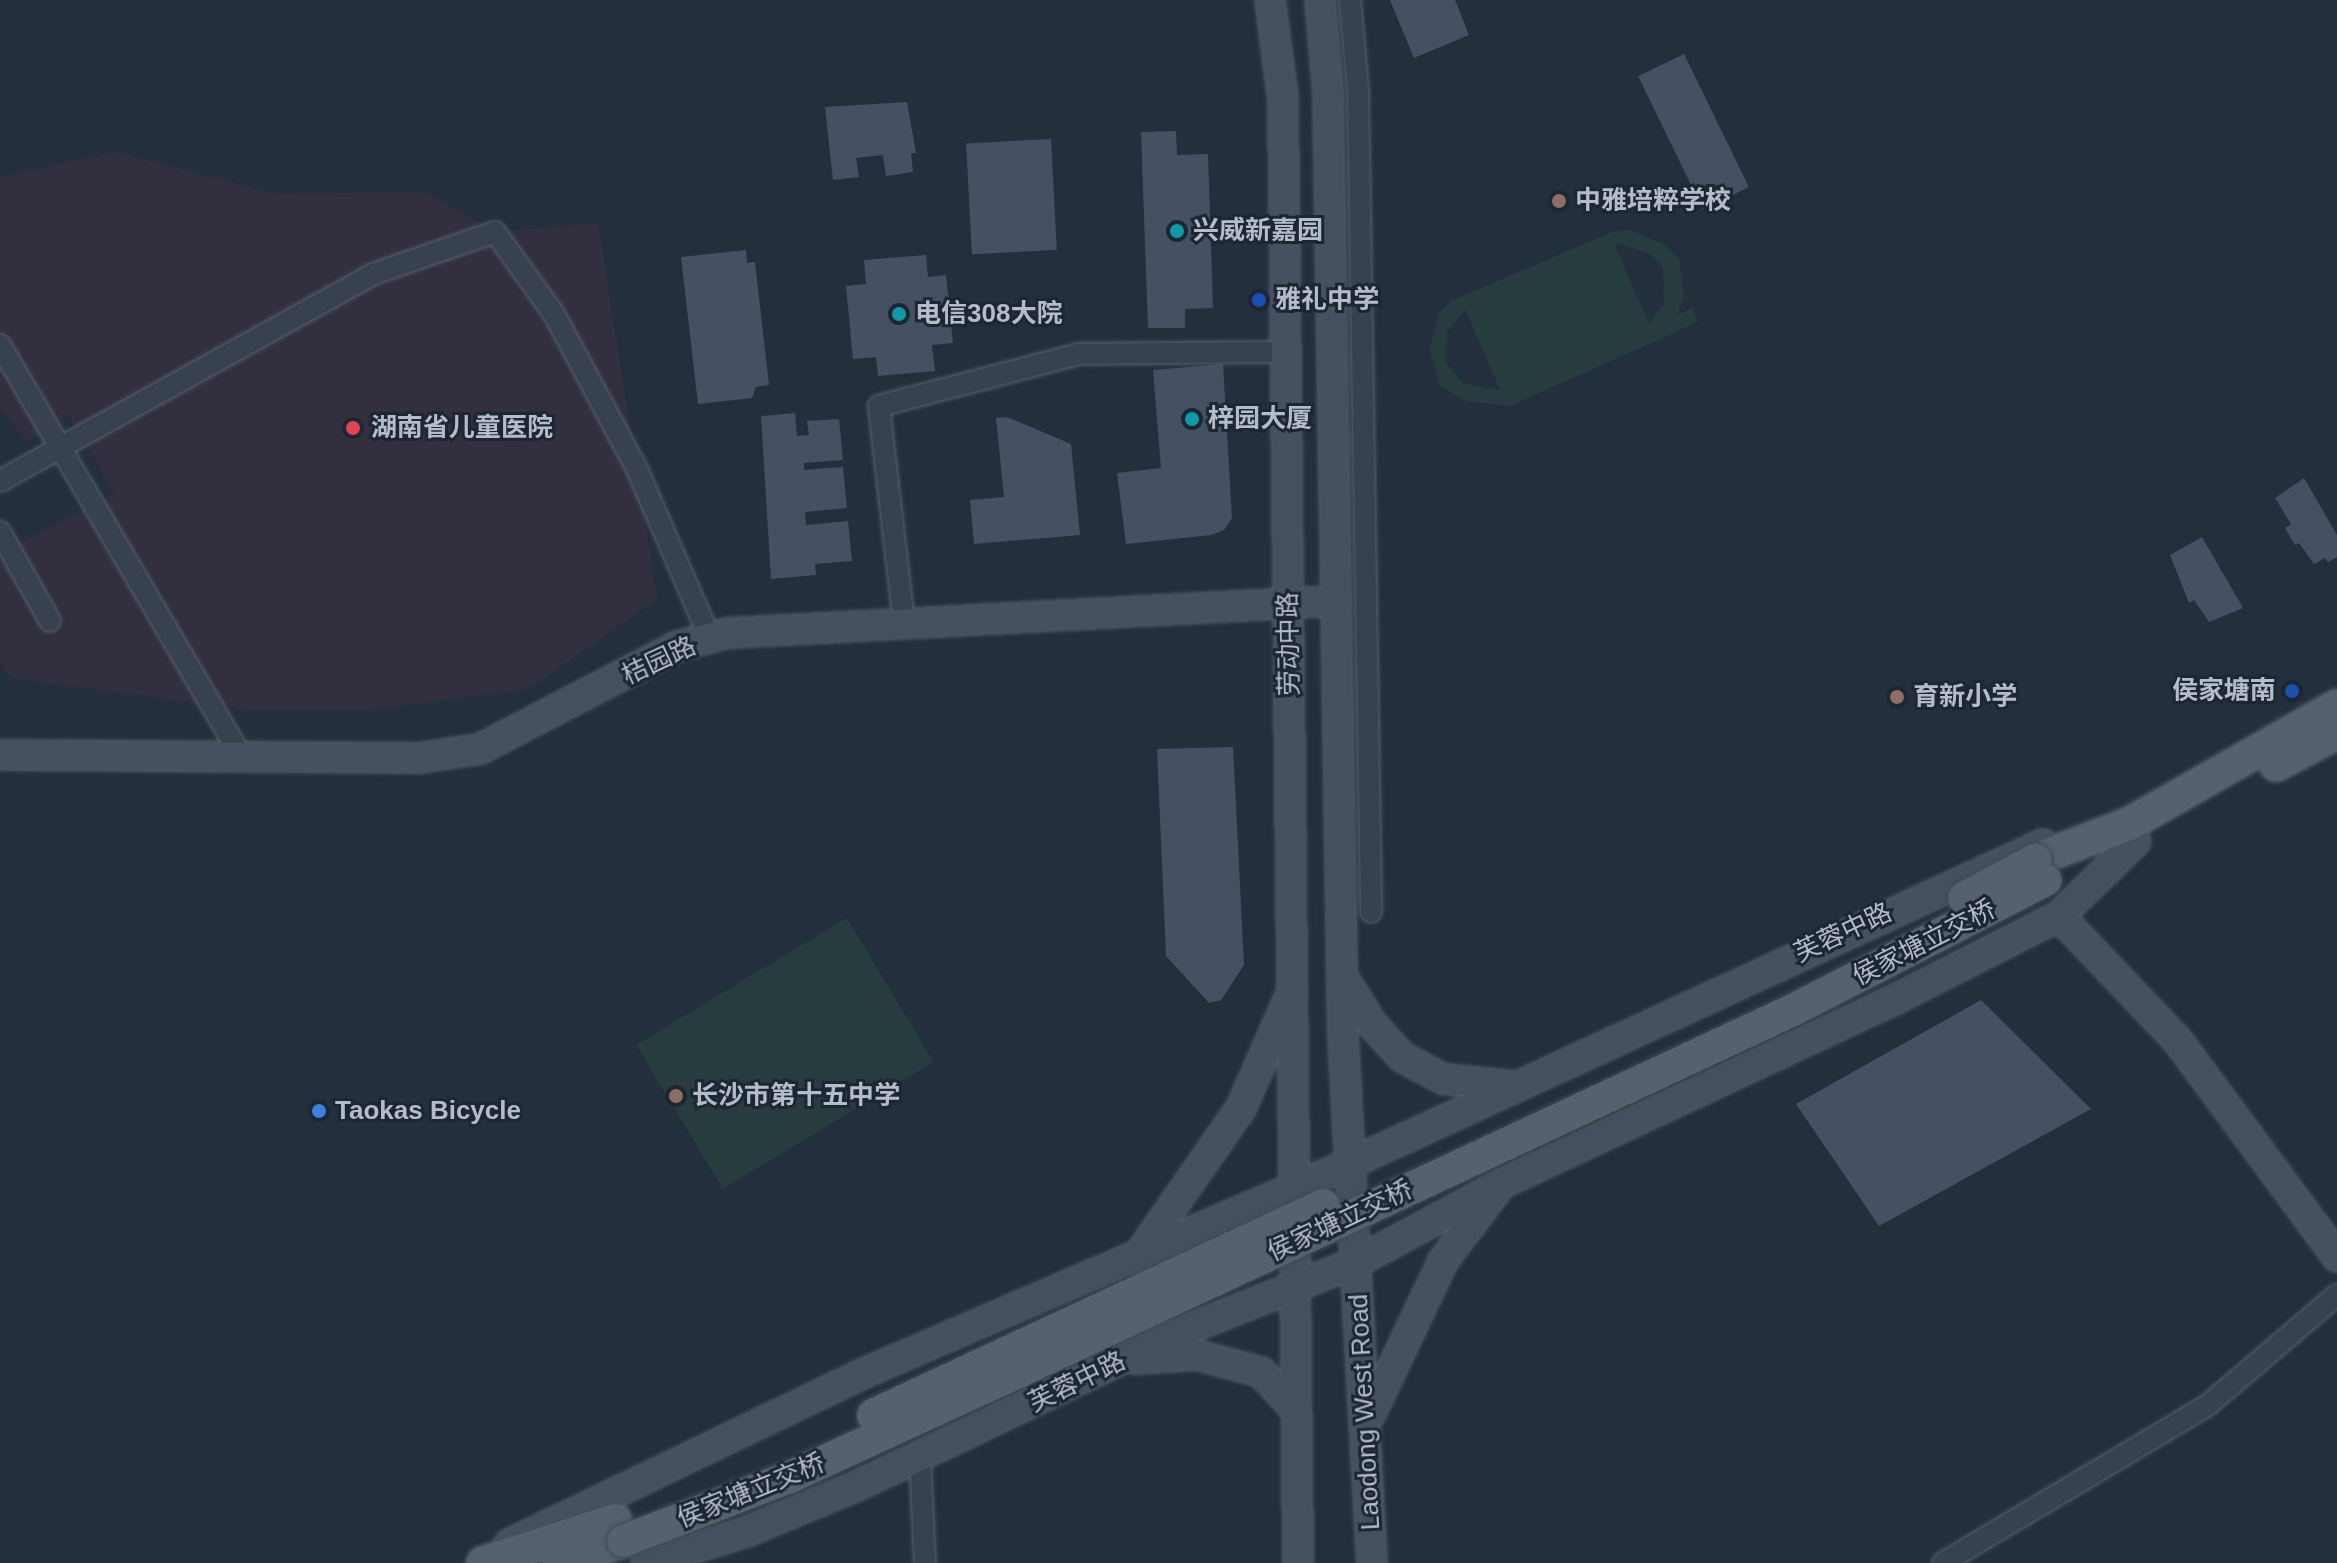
<!DOCTYPE html>
<html>
<head>
<meta charset="utf-8">
<style>
	body { margin:0 }
	#map { position:relative; width:2337px; height:1563px; overflow:hidden; background:#242f3e; font-family:Helvetica,"Noto Sans SC",sans-serif }
	div>[style] { position:absolute }
	.medical>* { inset:0; background:#32303f }
	.green>* { inset:0; background:#263c3f; transform-origin:0 0 }
	.building>* { inset:0; background:#455162; transform-origin:0 0 }
	.roads { filter:drop-shadow(0 0 2px #565f6c) drop-shadow(0 0 2px #565f6c) }
	.street>* { height:20px; margin:-10px; padding:0 10px; transform-origin:10px; border-radius:10px; background:#38414e }
	.secondary>* { height:28px; margin:-14px; padding:0 14px; transform-origin:14px; border-radius:14px; background:#465061 }
	.primary>* { height:32px; margin:-16px; padding:0 16px; transform-origin:16px; border-radius:16px; background:#56606e }
	.bridges { filter:drop-shadow(0 0 2px #414a57) drop-shadow(0 0 2px #414a57) }
	.primary-bridge>* { height:32px; margin:-16px; padding:0 16px; transform-origin:16px; border-radius:16px; background:#56606e }
	.dots>* { width:22px; height:22px; translate:-50% -50%; box-sizing:border-box; border:4px solid #1d2633; border-radius:50% }
	span { translate:-50% -50%; white-space:nowrap; text-align:center; line-height:1.15; -webkit-text-stroke:6px #1d2633; paint-order:stroke }
	.poi-label { font-size:26px; color:#b4bcc9; font-weight:700 }
	.left { translate:0 -50%; text-align:left }
	.right { translate:-100% -50%; text-align:right }
	.street-label { font-size:26px; color:#b4bcc9 }
</style>
</head>
<body>
<div id="map">
	<div class="medical">
		<div style="clip-path:polygon(115px 152px,277px 194px,425px 192px,496px 232px,598px 223px,657px 599px,529px 689px,369px 710px,246px 710px,11px 678px,0 661px,0 554px,115px 493px,68px 415px,26px 441px,0 405px,0 177px)"></div>
	</div>
	<div class="green">
		<div style="clip-path:polygon(evenodd,1629px 230px,1664px 244px,1679px 259px,1684px 297px,1677px 315px,1692px 308px,1698px 322px,1510px 406px,1466px 401px,1440px 386px,1429px 349px,1439px 313px,1451px 301px,1612px 232px,1629px 230px,1620px 244px,1651px 254px,1663px 268px,1664px 304px,1649px 324px,1615px 246px,1620px 244px,1629px 230px,1465px 309px,1500px 389px,1499px 390px,1462px 383px,1446px 363px,1447px 332px,1465px 309px)"></div>
		<div style="left:847px;top:918px;width:168px;height:246px;rotate:59deg"></div>
	</div>
	<div class="building">
		<div style="clip-path:polygon(1390px 0,1455px 0,1469px 35px,1414px 58px)"></div>
		<div style="left:1684px;top:54px;width:148px;height:51px;rotate:64deg"></div>
		<div style="clip-path:polygon(907px 102px,916px 153px,911px 153px,913px 172px,886px 176px,883px 155px,856px 158px,859px 177px,833px 180px,825px 107px)"></div>
		<div style="clip-path:polygon(1176px 131px,1177px 155px,1208px 154px,1213px 308px,1185px 309px,1185px 328px,1148px 328px,1141px 132px)"></div>
		<div style="left:1051px;top:139px;width:111px;height:85px;rotate:87deg"></div>
		<div style="clip-path:polygon(746px 250px,747px 263px,755px 262px,769px 385px,756px 387px,752px 398px,698px 404px,681px 257px)"></div>
		<div style="clip-path:polygon(926px 255px,928px 277px,946px 275px,953px 343px,932px 345px,935px 371px,878px 376px,876px 357px,853px 359px,846px 286px,866px 284px,864px 260px)"></div>
		<div style="clip-path:polygon(1223px 364px,1232px 518px,1224px 530px,1211px 535px,1126px 544px,1117px 473px,1161px 468px,1153px 370px)"></div>
		<div style="clip-path:polygon(795px 413px,797px 436px,809px 435px,807px 421px,839px 419px,843px 460px,804px 463px,804px 470px,843px 467px,847px 508px,805px 512px,806px 525px,848px 521px,852px 561px,815px 564px,816px 575px,771px 579px,761px 416px)"></div>
		<div style="clip-path:polygon(1007px 417px,1071px 444px,1080px 535px,974px 544px,970px 500px,1004px 497px,996px 418px)"></div>
		<div style="clip-path:polygon(2304px 478px,2337px 535px,2337px 557px,2328px 562px,2325px 558px,2314px 564px,2299px 543px,2295px 545px,2285px 528px,2291px 524px,2275px 498px)"></div>
		<div style="clip-path:polygon(2202px 537px,2243px 608px,2209px 622px,2194px 600px,2189px 603px,2170px 555px)"></div>
		<div style="clip-path:polygon(1233px 747px,1244px 965px,1221px 1000px,1209px 1003px,1166px 956px,1157px 749px)"></div>
		<div style="clip-path:polygon(1981px 1000px,2091px 1109px,1879px 1226px,1796px 1104px)"></div>
	</div>
	<div class="roads">
		<div class="street">
			<div style="left:1350px;top:0;width:90px;rotate:84.9deg"></div>
			<div style="left:1358px;top:90px;width:822px;rotate:89.09deg"></div>
			<div style="left:0;top:345px;width:476px;rotate:59.6deg"></div>
			<div style="left:0;top:481px;width:427px;rotate:-29deg"></div>
			<div style="left:373px;top:274px;width:129px;rotate:-19deg"></div>
			<div style="left:495px;top:232px;width:101px;rotate:54.3deg"></div>
			<div style="left:554px;top:314px;width:174px;rotate:61.8deg"></div>
			<div style="left:636px;top:467px;width:186px;rotate:66.6deg"></div>
			<div style="left:0;top:532px;width:102px;rotate:60.7deg"></div>
			<div style="left:904px;top:623px;width:218px;rotate:-96.6deg"></div>
			<div style="left:879px;top:406px;width:206px;rotate:-14.6deg"></div>
			<div style="left:1078px;top:354px;width:208px;rotate:-0.6deg"></div>
			<div style="left:920px;top:1457px;width:106px;rotate:87.3deg"></div>
			<div style="left:1943px;top:1563px;width:309px;rotate:-30.8deg"></div>
			<div style="left:2208px;top:1405px;width:170px;rotate:-40.5deg"></div>
		</div>
		<div class="secondary">
			<div style="left:1270px;top:0;width:100px;rotate:82.5deg"></div>
			<div style="left:1283px;top:99px;width:1464px;rotate:89.41deg"></div>
			<div style="left:1320px;top:0;width:91px;rotate:85deg"></div>
			<div style="left:1328px;top:91px;width:945px;rotate:89.09deg"></div>
			<div style="left:1343px;top:1036px;width:528px;rotate:86.85deg"></div>
			<div style="left:0;top:755px;width:419px;rotate:0.4deg"></div>
			<div style="left:419px;top:758px;width:62px;rotate:-8.4deg"></div>
			<div style="left:480px;top:749px;width:223px;rotate:-27.5deg"></div>
			<div style="left:678px;top:646px;width:52px;rotate:-14.6deg"></div>
			<div style="left:728px;top:633px;width:606px;rotate:-3.03deg"></div>
			<div style="left:2059px;top:916px;width:173px;rotate:46.4deg"></div>
			<div style="left:2178px;top:1041px;width:268px;rotate:53.6deg"></div>
			<div style="left:1343px;top:977px;width:55px;rotate:58.3deg"></div>
			<div style="left:1372px;top:1024px;width:45px;rotate:47.7deg"></div>
			<div style="left:1402px;top:1057px;width:47px;rotate:28.2deg"></div>
			<div style="left:1443px;top:1079px;width:63px;rotate:5.4deg"></div>
			<div style="left:1136px;top:1259px;width:184px;rotate:-55.2deg"></div>
			<div style="left:1241px;top:1108px;width:127px;rotate:-66.3deg"></div>
			<div style="left:1135px;top:1359px;width:62px;rotate:-3.7deg"></div>
			<div style="left:1197px;top:1355px;width:66px;rotate:14.9deg"></div>
			<div style="left:1261px;top:1372px;width:50px;rotate:47.4deg"></div>
			<div style="left:1370px;top:1415px;width:170px;rotate:-64.6deg"></div>
			<div style="left:1443px;top:1261px;width:88px;rotate:-52.9deg"></div>
			<div style="left:509px;top:1544px;width:392px;rotate:-25.7deg"></div>
			<div style="left:862px;top:1374px;width:530px;rotate:-23.33deg"></div>
			<div style="left:1349px;top:1164px;width:764px;rotate:-24.75deg"></div>
			<div style="left:646px;top:1563px;width:105px;rotate:-17.2deg"></div>
			<div style="left:746px;top:1532px;width:122px;rotate:-22.6deg"></div>
			<div style="left:859px;top:1485px;width:345px;rotate:-25.6deg"></div>
			<div style="left:1170px;top:1336px;width:201px;rotate:-21.6deg"></div>
			<div style="left:1357px;top:1262px;width:164px;rotate:-28.4deg"></div>
			<div style="left:1501px;top:1184px;width:427px;rotate:-25.1deg"></div>
			<div style="left:1888px;top:1003px;width:192px;rotate:-27deg"></div>
			<div style="left:2059px;top:916px;width:107px;rotate:-44.2deg"></div>
		</div>
		<div class="primary">
			<div style="left:2276px;top:765px;width:69px;rotate:-27.7deg"></div>
			<div style="left:2035px;top:860px;width:101px;rotate:-21deg"></div>
			<div style="left:2129px;top:824px;width:239px;rotate:-29.6deg"></div>
			<div style="left:483px;top:1563px;width:139px;rotate:-18deg"></div>
			<div style="left:559px;top:1563px;width:68px;rotate:-19deg"></div>
		</div>
	</div>
	<div class="bridges">
		<div class="primary-bridge">
			<div style="left:1964px;top:898px;width:81px;rotate:-28.2deg"></div>
			<div style="left:873px;top:1415px;width:497px;rotate:-25deg"></div>
			<div style="left:623px;top:1541px;width:179px;rotate:-21deg"></div>
			<div style="left:790px;top:1477px;width:234px;rotate:-24.7deg"></div>
			<div style="left:1003px;top:1379px;width:872px;rotate:-25.04deg"></div>
			<div style="left:1793px;top:1010px;width:284px;rotate:-27.2deg"></div>
		</div>
	</div>
	<div class="dots">
		<div style="left:1559px;top:201px;background:#8d6e63"></div>
		<div style="left:1177px;top:231px;background:#0f9aa8"></div>
		<div style="left:1259px;top:300px;background:#1a4fb4"></div>
		<div style="left:899px;top:314px;background:#0f9aa8"></div>
		<div style="left:1192px;top:419px;background:#0f9aa8"></div>
		<div style="left:353px;top:428px;background:#e0444e"></div>
		<div style="left:2292px;top:691px;background:#1a4fb4"></div>
		<div style="left:1897px;top:697px;background:#8d6e63"></div>
		<div style="left:676px;top:1096px;background:#8d6e63"></div>
		<div style="left:319px;top:1111px;background:#3f7fe0"></div>
	</div>
	<div class="poi-label">
		<span class="left" style="left:1575px;top:201px">中雅培粹学校</span>
		<span class="left" style="left:1193px;top:231px">兴威新嘉园</span>
		<span class="left" style="left:1275px;top:300px">雅礼中学</span>
		<span class="left" style="left:915px;top:314px">电信308大院</span>
		<span class="left" style="left:1208px;top:419px">梓园大厦</span>
		<span class="left" style="left:371px;top:428px">湖南省儿童医院</span>
		<span class="right" style="left:2276px;top:691px">侯家塘南</span>
		<span class="left" style="left:1913px;top:697px">育新小学</span>
		<span class="left" style="left:692px;top:1096px">长沙市第十五中学</span>
		<span class="left" style="left:335px;top:1111px">Taokas Bicycle</span>
	</div>
	<div class="street-label">
		<span style="left:1289px;top:644px;rotate:-91deg">劳动中路</span>
		<span style="left:659px;top:661px;rotate:-25deg">桔园路</span>
		<span style="left:1843px;top:933px;rotate:-25deg">芙蓉中路</span>
		<span style="left:1924px;top:943px;rotate:-27deg">侯家塘立交桥</span>
		<span style="left:1340px;top:1221px;rotate:-25deg">侯家塘立交桥</span>
		<span style="left:1077px;top:1382px;rotate:-26deg">芙蓉中路</span>
		<span style="left:1365px;top:1412px;rotate:-93deg">Laodong West Road</span>
		<span style="left:751px;top:1491px;rotate:-22deg">侯家塘立交桥</span>
	</div>
</div>
</body>
</html>
